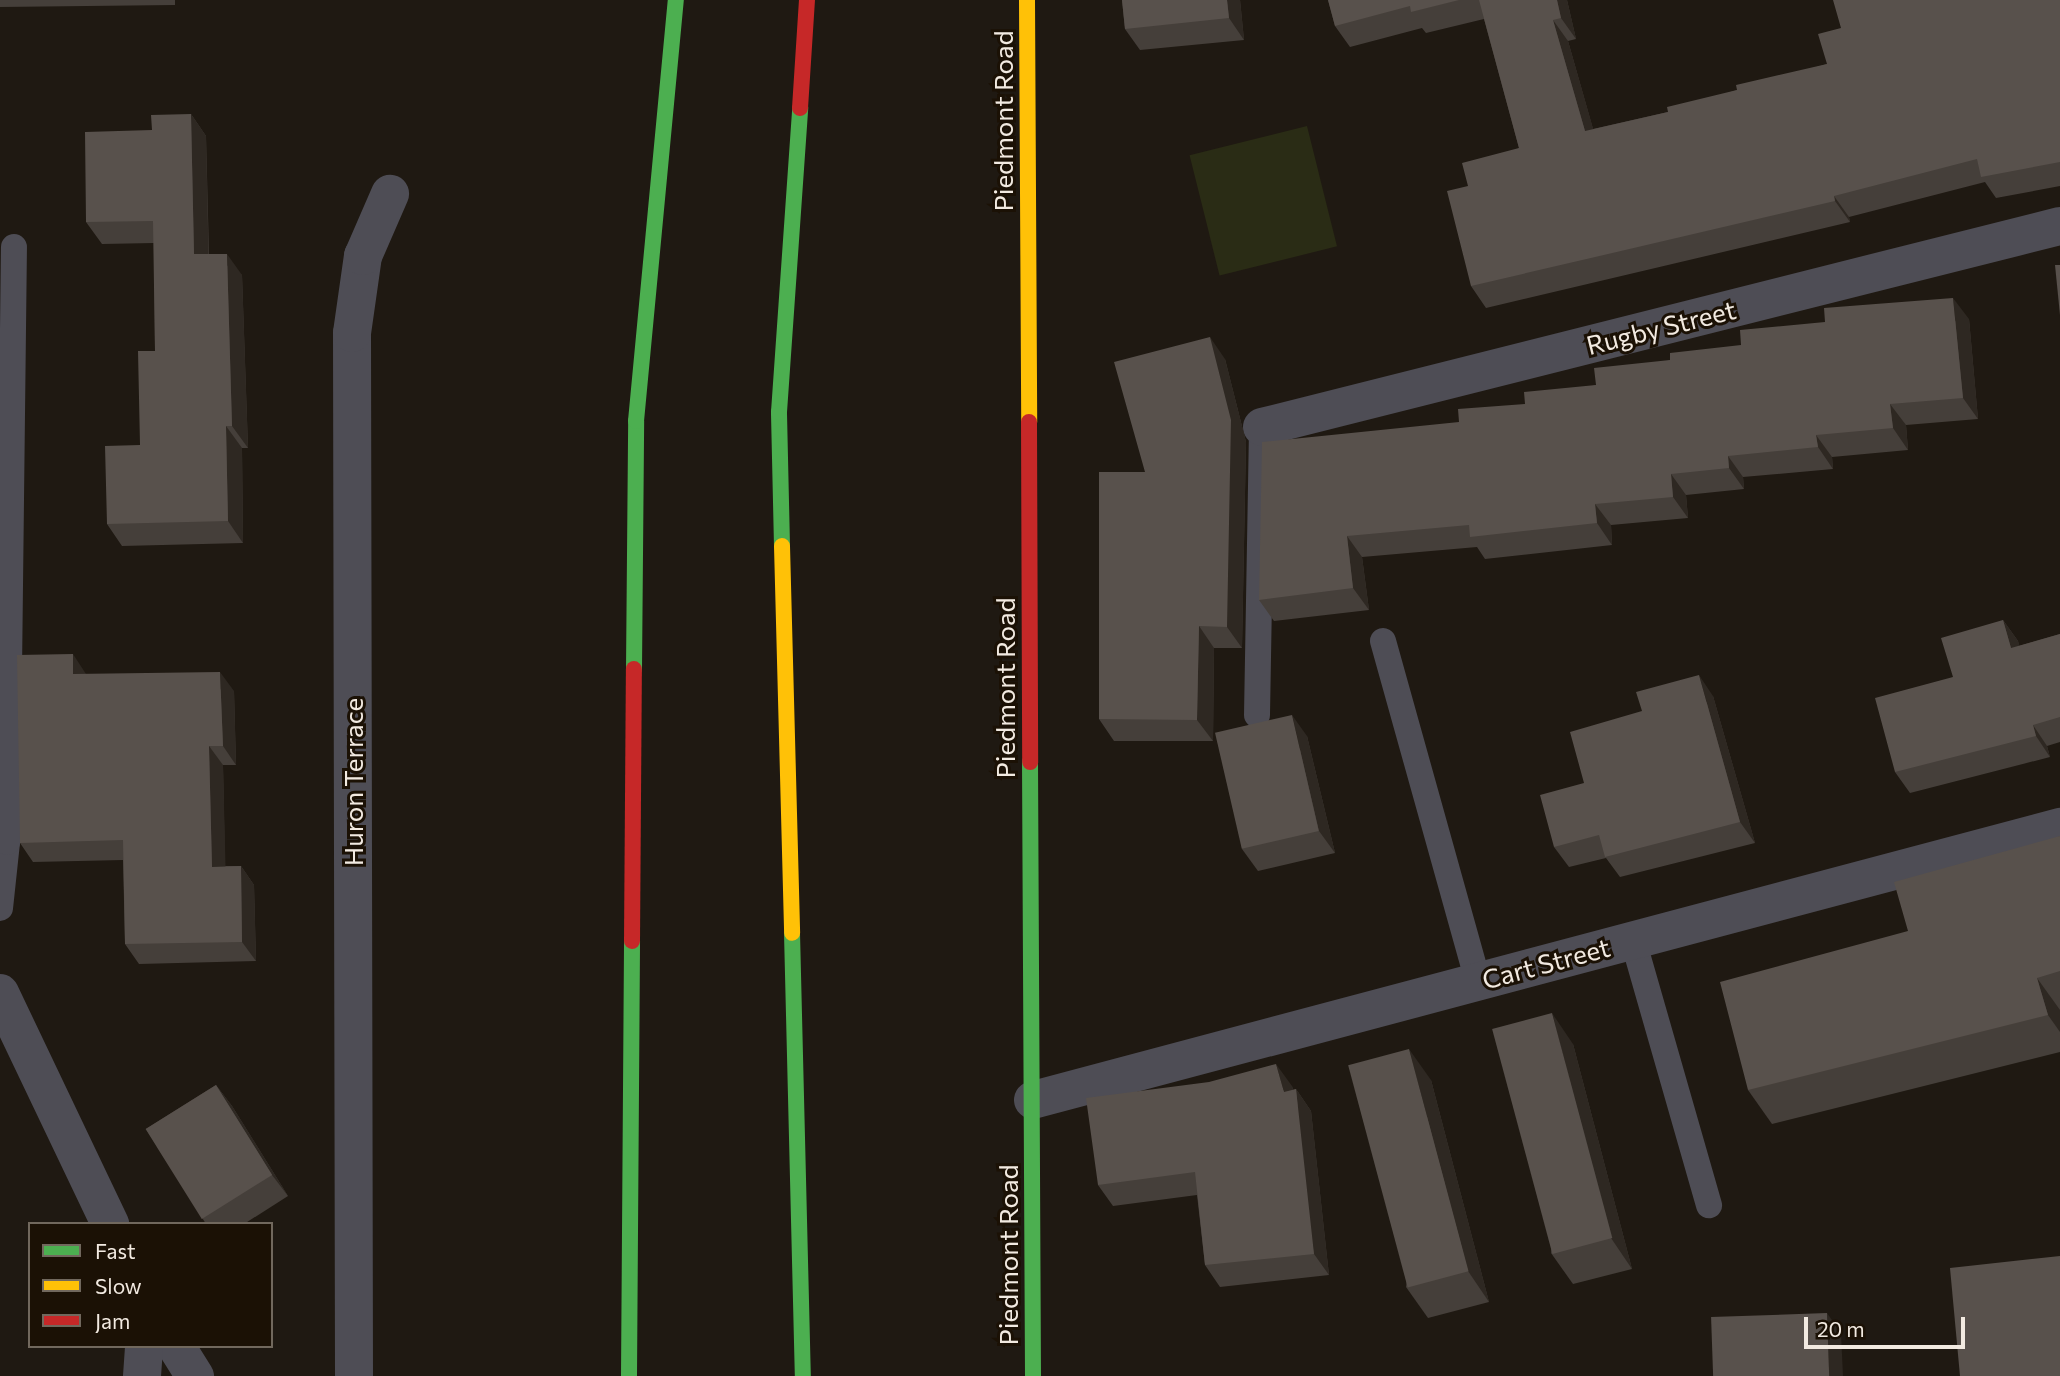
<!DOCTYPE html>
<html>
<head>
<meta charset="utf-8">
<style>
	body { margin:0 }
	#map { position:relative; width:2060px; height:1376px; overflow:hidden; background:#1f1912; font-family:Commissioner,sans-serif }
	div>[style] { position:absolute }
	.green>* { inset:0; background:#2a2c15; transform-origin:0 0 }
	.lane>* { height:26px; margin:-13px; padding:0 13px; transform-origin:13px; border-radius:13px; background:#4e4d55 }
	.street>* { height:38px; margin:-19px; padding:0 19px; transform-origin:19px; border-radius:19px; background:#4e4d55 }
	.fast>* { height:16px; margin:-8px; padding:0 8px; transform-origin:8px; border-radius:8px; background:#4caf50 }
	.slow>* { height:16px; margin:-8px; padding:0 8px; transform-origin:8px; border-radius:8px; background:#ffc107 }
	.jam>* { height:16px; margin:-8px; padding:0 8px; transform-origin:8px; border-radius:8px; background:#c62828 }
	.wall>* { inset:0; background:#453f3a }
	.shaded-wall>* { inset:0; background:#2e2822 }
	.building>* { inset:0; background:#58514c; transform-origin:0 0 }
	span { translate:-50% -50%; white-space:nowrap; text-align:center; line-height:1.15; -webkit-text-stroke:6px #1b1105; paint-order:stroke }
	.street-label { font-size:26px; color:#f2eae1 }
	.legend { position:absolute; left:28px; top:1222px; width:245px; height:126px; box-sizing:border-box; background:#1b1105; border:2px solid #71685d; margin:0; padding:9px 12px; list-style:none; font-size:21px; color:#f2eae1 }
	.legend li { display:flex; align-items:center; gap:14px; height:35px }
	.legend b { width:35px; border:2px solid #71685d }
	.scale { position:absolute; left:1804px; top:1317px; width:161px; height:32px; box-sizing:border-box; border:4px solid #f2eae1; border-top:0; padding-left:9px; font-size:21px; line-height:24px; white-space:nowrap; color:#f2eae1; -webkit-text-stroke:5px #1b1105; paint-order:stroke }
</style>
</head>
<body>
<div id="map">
	<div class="green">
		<div style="left:1307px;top:126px;width:124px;height:121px;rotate:76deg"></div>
	</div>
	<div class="lane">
		<div style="left:1383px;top:641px;width:353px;rotate:74.4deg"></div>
		<div style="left:1257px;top:715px;width:288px;rotate:-89deg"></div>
		<div style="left:0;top:908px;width:66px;rotate:-83.9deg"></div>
		<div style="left:7px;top:842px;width:595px;rotate:-89.33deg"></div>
		<div style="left:1633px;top:940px;width:276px;rotate:74deg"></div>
	</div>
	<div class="street">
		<div style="left:1262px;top:427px;width:823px;rotate:-14.14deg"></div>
		<div style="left:0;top:993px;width:256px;rotate:64.5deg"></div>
		<div style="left:1033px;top:1100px;width:1063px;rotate:-14.89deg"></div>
		<div style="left:176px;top:1346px;width:36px;rotate:58deg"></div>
		<div style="left:142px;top:1376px;width:30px;rotate:-86deg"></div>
		<div style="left:354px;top:1376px;width:1043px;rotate:-90.11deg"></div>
		<div style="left:352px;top:333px;width:78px;rotate:-81.9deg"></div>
		<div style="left:363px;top:256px;width:68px;rotate:-66.5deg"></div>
	</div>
	<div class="fast">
		<div style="left:782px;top:546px;width:134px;rotate:-91.3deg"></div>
		<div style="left:779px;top:412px;width:305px;rotate:-86deg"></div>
		<div style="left:634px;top:669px;width:248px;rotate:-89.5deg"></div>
		<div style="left:636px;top:421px;width:423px;rotate:-84.6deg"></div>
		<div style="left:1030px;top:762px;width:614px;rotate:89.72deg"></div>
		<div style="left:792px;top:933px;width:443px;rotate:88.6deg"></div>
		<div style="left:629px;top:1376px;width:435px;rotate:-89.6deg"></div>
	</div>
	<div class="slow">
		<div style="left:1027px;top:0;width:422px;rotate:89.7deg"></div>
		<div style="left:782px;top:546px;width:387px;rotate:88.5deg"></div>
	</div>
	<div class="jam">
		<div style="left:800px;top:108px;width:108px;rotate:-86.3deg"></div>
		<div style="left:1029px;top:422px;width:340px;rotate:89.8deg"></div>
		<div style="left:632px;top:941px;width:272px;rotate:-89.6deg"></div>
	</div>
	<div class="wall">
		<div style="clip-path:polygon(0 0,175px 0,175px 5px,0 7px)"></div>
		<div style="clip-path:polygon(1122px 0,1240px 0,1244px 40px,1140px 50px,1125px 29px)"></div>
		<div style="clip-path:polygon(1328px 0,1567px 0,1576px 39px,1568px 41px,1593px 129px,1668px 112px,1737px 90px,1827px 64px,2060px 0,2060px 186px,1996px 198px,1985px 182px,1849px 217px,1850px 222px,1486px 308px,1471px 286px,1468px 186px,1519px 148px,1484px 19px,1426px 33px,1422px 28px,1350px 47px,1335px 26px)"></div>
		<div style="clip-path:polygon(191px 114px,206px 136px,209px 254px,242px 275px,248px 448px,242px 448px,243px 543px,122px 546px,107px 524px,140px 445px,155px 351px,154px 243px,102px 244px,86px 222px,152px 130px)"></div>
		<div style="clip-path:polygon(1969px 319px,1978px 419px,1906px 425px,1908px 450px,1832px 457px,1833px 469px,1743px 477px,1744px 489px,1686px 495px,1688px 518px,1611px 525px,1612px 545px,1485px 559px,1477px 547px,1362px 557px,1369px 610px,1274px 621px,1259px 600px,1459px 422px,1596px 385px,1670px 360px)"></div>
		<div style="clip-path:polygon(1225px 359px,1246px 442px,1242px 648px,1214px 648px,1213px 741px,1114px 741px,1099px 719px,1145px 472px)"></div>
		<div style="clip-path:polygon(2003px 620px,2018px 641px,2019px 646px,2060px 634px,2060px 742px,2047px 746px,2050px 757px,1910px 793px,1895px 772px,1953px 677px)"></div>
		<div style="clip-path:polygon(86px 674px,234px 691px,236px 765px,223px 765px,225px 866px,241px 866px,254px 885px,256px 961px,139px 964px,125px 944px,123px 860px,33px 862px,20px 843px)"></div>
		<div style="clip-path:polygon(1713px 696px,1755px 843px,1620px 877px,1606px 858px,1569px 867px,1554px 847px)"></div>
		<div style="clip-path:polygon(1307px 736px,1335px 853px,1258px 871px,1242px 849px)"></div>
		<div style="clip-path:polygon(2060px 836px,2060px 1052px,1772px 1124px,1748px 1090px,1908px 931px)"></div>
		<div style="clip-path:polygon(1573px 1044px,1632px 1269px,1573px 1284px,1551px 1253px)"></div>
		<div style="clip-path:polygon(1431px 1080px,1489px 1302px,1428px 1318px,1406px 1287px)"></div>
		<div style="clip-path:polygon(216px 1085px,232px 1106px,288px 1196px,244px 1224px,206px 1224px,146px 1129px)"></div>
		<div style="clip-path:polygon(1292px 1086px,1293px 1090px,1296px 1089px,1311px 1111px,1329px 1275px,1220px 1287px,1205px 1265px,1197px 1195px,1113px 1206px,1098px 1185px)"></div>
	</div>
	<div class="shaded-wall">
		<div style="clip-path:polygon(1227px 0,1240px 0,1244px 40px,1229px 18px)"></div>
		<div style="clip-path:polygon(1557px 0,1567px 0,1576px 39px,1561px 18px)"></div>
		<div style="clip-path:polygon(1553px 20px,1568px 41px,1600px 153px,1585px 131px)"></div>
		<div style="clip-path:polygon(191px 114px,206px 136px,209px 276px,194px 254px)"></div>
		<div style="clip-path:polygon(1834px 196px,1849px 217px,1850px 222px,1835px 201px)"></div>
		<div style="clip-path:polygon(227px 254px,242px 275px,248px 448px,232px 426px)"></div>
		<div style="clip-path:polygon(1953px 298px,1969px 319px,1978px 419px,1963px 398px)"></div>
		<div style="clip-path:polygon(1210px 337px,1225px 359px,1246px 442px,1242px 648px,1227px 627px)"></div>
		<div style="clip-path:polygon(1890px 404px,1906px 425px,1908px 450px,1893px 428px)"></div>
		<div style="clip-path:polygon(226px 426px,242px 448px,243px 543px,228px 521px)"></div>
		<div style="clip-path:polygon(1816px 435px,1832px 457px,1833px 469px,1818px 447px)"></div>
		<div style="clip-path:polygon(1728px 456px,1743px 477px,1744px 489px,1729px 468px)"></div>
		<div style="clip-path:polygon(1671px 474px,1686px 495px,1688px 518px,1673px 497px)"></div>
		<div style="clip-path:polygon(1595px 504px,1611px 525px,1612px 545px,1597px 523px)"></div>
		<div style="clip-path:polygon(1347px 536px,1362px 557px,1369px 610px,1353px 588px)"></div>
		<div style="clip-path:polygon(2003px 620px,2018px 641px,2026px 669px,2011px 648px)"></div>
		<div style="clip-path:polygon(1199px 626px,1214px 648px,1213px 741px,1197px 720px)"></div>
		<div style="clip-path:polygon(73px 654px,86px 674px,73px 674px)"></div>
		<div style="clip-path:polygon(220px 672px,234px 691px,236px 765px,223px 746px)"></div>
		<div style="clip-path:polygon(1699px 675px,1713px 696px,1755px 843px,1740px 822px)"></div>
		<div style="clip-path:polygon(1292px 715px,1307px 736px,1335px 853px,1319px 831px)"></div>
		<div style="clip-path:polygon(2033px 725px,2047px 746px,2050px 757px,2036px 736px)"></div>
		<div style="clip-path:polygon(209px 746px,223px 765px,226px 886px,212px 867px)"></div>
		<div style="clip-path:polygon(241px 866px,254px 885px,256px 961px,242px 942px)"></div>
		<div style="clip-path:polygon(2037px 978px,2060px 1010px,2060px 1032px,2048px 1015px)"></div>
		<div style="clip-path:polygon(1552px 1013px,1573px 1044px,1632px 1269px,1611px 1238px)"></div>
		<div style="clip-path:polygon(1409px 1049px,1431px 1080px,1489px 1302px,1468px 1271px)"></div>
		<div style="clip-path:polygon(1276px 1064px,1292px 1086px,1298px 1109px,1296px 1089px,1311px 1111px,1329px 1275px,1314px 1254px,1284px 1092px)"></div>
		<div style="clip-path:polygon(216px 1085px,232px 1106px,288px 1196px,272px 1175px)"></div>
		<div style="clip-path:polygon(1827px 1313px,1841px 1333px,1843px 1376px,1829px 1376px)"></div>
	</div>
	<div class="building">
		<div style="clip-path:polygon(1122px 0,1227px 0,1229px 18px,1125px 29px)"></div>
		<div style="clip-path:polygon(1328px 0,1459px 0,1411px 12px,1410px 6px,1335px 26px)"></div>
		<div style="clip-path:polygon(1479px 0,1557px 0,1561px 18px,1553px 20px,1585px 131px,1668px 112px,1667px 107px,1737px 90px,1736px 85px,1827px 64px,1818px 34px,1841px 28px,1833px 0,2060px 0,2060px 162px,1981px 177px,1977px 159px,1834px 196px,1835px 201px,1471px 286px,1447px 191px,1468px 186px,1462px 163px,1519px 148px)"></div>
		<div style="clip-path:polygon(191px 114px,194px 254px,227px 254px,232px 426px,226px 426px,228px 521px,107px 524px,105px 446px,140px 445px,138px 351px,155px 351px,153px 221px,86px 222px,85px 132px,152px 130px,151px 115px)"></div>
		<div style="clip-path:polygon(2055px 265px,2060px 265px,2060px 315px)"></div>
		<div style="clip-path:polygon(1953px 298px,1963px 398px,1890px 404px,1893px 428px,1816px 435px,1818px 447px,1728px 456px,1729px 468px,1671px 474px,1673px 497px,1595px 504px,1597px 523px,1470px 537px,1469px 525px,1347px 536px,1353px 588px,1259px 600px,1262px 442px,1459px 422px,1458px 409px,1525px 404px,1524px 392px,1596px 385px,1594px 368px,1670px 360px,1670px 353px,1741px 345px,1740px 330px,1825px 322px,1824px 308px)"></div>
		<div style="clip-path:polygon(1210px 337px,1231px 420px,1227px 627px,1199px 626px,1197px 720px,1099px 719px,1099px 472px,1145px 472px,1114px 362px)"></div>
		<div style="clip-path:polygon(2003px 620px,2011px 648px,2060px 634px,2060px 717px,2033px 725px,2036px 736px,1895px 772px,1875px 698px,1953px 677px,1941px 638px)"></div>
		<div style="clip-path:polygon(73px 654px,73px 674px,220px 672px,223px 746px,209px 746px,212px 867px,241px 866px,242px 942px,125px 944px,123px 840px,20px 843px,17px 655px)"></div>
		<div style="clip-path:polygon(1699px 675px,1740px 822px,1605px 857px,1599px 835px,1554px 847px,1540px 795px,1584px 783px,1570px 732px,1642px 711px,1636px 692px)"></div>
		<div style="left:1292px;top:715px;width:119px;height:79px;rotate:77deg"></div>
		<div style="clip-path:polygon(2060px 836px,2060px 971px,2037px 978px,2048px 1015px,1748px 1090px,1720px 982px,1908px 931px,1894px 882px)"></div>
		<div style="left:1552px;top:1013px;width:233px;height:62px;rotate:75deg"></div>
		<div style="left:1409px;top:1049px;width:230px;height:63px;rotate:75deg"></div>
		<div style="clip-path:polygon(1276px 1064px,1284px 1092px,1296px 1089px,1314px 1254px,1205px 1265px,1195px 1172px,1098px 1185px,1086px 1098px,1209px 1082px)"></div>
		<div style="left:216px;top:1085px;width:106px;height:83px;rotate:58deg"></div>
		<div style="clip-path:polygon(2060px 1256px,2060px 1376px,1960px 1376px,1950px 1268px)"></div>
		<div style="left:1827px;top:1313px;width:63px;height:116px;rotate:88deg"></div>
	</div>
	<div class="street-label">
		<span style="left:1003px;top:121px;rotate:-90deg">Piedmont Road</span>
		<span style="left:1661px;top:327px;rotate:-14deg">Rugby Street</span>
		<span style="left:1005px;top:688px;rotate:-90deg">Piedmont Road</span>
		<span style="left:353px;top:782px;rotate:-90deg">Huron Terrace</span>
		<span style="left:1546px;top:963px;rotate:-15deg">Cart Street</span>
		<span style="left:1008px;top:1255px;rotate:-90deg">Piedmont Road</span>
	</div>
	<ul class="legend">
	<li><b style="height:9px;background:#4caf50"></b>Fast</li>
	<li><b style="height:9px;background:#ffc107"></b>Slow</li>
	<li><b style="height:9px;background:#c62828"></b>Jam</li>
	</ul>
	<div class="scale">20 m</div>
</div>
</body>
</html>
